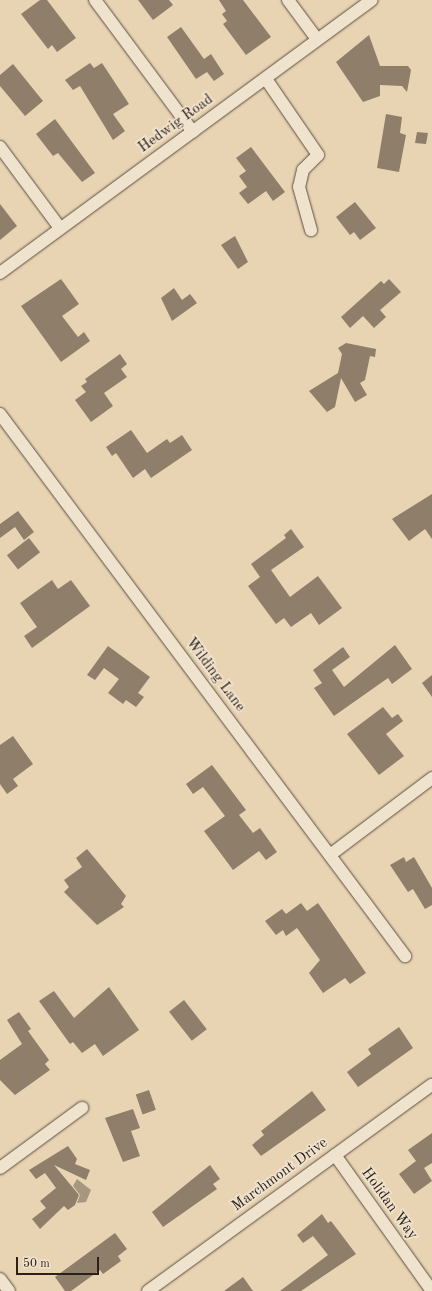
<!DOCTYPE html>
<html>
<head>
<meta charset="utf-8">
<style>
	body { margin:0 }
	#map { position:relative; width:432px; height:1291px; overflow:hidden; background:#e8d4b3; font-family:"Old Standard TT",serif }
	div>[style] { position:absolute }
	.water>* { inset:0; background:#a8977f }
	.building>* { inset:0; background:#8e7e6a; transform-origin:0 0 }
	.roads { filter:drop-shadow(0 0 1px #5c4d40) drop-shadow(0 0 1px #5c4d40) }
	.minor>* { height:12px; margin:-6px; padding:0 6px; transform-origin:6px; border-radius:6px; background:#f0e3ce }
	span { translate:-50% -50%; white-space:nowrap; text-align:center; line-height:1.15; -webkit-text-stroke:3.5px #f0e3ce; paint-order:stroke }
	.street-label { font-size:15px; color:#2d201a }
	.scale { position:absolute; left:16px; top:1257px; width:83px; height:18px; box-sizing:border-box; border:2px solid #2d201a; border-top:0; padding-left:5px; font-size:12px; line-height:14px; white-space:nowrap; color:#2d201a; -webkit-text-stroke:3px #f0e3ce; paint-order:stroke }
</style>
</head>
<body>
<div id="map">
	<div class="water">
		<div style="clip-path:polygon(77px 1179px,91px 1190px,86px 1202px,77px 1203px,80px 1195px,73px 1186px)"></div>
	</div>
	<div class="building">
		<div style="clip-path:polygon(40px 0,47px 0,76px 38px,57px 52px,52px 45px,48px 49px,21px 14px)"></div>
		<div style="clip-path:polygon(138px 0,169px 0,173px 5px,153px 20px)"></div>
		<div style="clip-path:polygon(219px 0,243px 0,271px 37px,246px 55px,223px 24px,227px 21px,222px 14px,226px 11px)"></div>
		<div style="clip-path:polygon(181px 27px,204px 59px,211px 54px,224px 74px,214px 81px,207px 72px,196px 79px,167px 37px)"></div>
		<div style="clip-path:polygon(369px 35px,380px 66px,408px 66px,411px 70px,407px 92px,402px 86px,380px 85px,380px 96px,363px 102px,336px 62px)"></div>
		<div style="clip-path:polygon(90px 63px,94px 68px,102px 63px,129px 104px,113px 114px,125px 131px,113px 140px,80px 86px,73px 90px,65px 80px)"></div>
		<div style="clip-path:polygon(13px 64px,43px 101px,25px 116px,0 86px,0 75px)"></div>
		<div style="clip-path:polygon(386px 114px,402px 117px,400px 133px,406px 135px,399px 172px,377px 168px)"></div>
		<div style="clip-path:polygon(55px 119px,95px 173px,82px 182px,58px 153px,53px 156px,36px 134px)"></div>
		<div style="clip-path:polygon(417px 132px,428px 133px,426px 144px,415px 143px)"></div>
		<div style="clip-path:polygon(251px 147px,285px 192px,273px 201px,266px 191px,248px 204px,239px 193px,247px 187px,239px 176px,246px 171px,236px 158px)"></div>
		<div style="clip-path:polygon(355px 202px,376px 228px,360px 240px,354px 232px,350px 235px,336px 217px)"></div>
		<div style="clip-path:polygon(0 204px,17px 226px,0 240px)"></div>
		<div style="clip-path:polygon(235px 236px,248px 262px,238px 269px,221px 245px)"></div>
		<div style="clip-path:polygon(61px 279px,79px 304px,62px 316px,78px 337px,84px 332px,90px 341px,61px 362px,21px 306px)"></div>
		<div style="clip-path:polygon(389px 279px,401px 292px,380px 310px,386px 317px,374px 328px,363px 316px,350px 328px,341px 317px,381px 281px,384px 284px)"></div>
		<div style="clip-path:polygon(174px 288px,182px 300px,190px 294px,197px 303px,172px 321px,161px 298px)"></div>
		<div style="clip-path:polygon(346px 343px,376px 349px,375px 357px,370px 356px,365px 380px,360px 383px,367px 395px,355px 402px,341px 378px,335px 407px,327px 412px,309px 391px,338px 373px,342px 354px,338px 348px)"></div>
		<div style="clip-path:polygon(120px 354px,127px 364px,121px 369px,127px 377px,104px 393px,113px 406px,91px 422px,75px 400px,86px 392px,81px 386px,87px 382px,85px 379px)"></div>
		<div style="clip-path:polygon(131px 430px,147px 453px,167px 439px,170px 443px,182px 435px,192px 450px,151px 478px,145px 469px,133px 478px,116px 453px,112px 456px,106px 447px)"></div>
		<div style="clip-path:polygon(432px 494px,432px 539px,425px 529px,409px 541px,392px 519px)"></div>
		<div style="clip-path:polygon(18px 511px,34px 532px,24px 540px,15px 527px,0 538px,0 524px)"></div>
		<div style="clip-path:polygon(291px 529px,304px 547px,271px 570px,290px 597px,318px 576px,342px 608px,319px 625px,311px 613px,291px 627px,284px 618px,276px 624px,248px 586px,260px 577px,251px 564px,286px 538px,284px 535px)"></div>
		<div style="left:29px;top:538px;width:18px;height:28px;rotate:52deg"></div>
		<div style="clip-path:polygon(52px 580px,58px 589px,71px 580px,90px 606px,32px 648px,24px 636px,37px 627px,20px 603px)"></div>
		<div style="clip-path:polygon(395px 645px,412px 669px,392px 684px,388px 678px,334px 716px,314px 688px,322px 683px,313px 670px,343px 647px,350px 657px,332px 670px,344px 687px)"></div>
		<div style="clip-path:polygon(108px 646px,150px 677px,138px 693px,144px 697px,136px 707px,126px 700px,123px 704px,108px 693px,119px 679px,104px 668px,95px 680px,87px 675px)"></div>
		<div style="clip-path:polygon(432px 675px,432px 697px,422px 683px)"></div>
		<div style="clip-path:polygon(383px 707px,392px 718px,398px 714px,403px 721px,386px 734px,404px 756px,379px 775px,347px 734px)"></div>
		<div style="clip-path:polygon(13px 736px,33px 764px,13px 779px,18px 786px,7px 794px,0 784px,0 745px)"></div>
		<div style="clip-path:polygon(212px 765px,246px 810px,239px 815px,253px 833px,260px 828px,277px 852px,266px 860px,259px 851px,233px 870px,204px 831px,225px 816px,203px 787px,193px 794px,186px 784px)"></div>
		<div style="clip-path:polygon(87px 849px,126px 896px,121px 904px,124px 907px,97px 925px,64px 892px,69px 887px,64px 880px,82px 867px,76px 858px)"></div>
		<div style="clip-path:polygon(404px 857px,406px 862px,414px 857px,432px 888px,432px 905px,425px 909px,413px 889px,408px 892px,390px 865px)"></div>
		<div style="clip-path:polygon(301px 903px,307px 911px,318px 903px,366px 973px,350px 984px,345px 978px,323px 993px,309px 973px,320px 960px,297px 928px,286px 936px,283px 930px,276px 935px,265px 921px,282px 909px,286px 914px)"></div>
		<div style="clip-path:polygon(109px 987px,139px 1030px,103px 1056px,95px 1044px,82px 1053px,73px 1042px,70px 1044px,39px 1001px,54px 991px,74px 1018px)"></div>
		<div style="left:184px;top:1000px;width:37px;height:19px;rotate:52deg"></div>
		<div style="clip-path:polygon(19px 1012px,31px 1029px,28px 1031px,49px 1060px,45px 1064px,50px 1070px,15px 1095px,0 1080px,0 1060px,22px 1044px,7px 1020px)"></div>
		<div style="clip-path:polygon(399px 1027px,413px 1048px,358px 1087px,347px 1072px,371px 1054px,368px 1049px)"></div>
		<div style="left:149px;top:1090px;width:21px;height:14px;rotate:71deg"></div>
		<div style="clip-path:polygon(312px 1091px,326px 1110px,261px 1156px,252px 1145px,264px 1135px,261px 1131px)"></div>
		<div style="clip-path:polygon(133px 1109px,140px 1128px,131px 1131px,140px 1156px,123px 1162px,105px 1118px)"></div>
		<div style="clip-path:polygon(432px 1133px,432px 1163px,424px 1168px,432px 1181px,414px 1194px,399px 1174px,416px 1161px,408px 1150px)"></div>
		<div style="clip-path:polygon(68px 1146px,77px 1159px,75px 1164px,90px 1170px,86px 1180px,54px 1165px,79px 1195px,75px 1205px,68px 1210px,64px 1206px,40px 1229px,32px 1219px,46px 1208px,40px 1201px,56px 1188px,45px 1173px,36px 1179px,29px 1170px)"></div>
		<div style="clip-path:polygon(210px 1165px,220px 1179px,213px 1184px,217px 1189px,163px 1227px,152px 1212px)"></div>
		<div style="clip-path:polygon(322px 1214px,328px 1223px,331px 1221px,356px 1254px,301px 1291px,280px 1291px,328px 1255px,313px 1236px,303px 1243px,297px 1235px)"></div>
		<div style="clip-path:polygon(115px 1233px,127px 1249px,118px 1256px,121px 1261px,103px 1274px,100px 1270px,71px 1291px,65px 1291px,55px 1277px)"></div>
		<div style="clip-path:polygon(243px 1277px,253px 1291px,224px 1291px)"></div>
	</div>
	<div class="roads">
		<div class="minor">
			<div style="left:95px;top:0;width:164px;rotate:53.4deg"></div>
			<div style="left:288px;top:0;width:49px;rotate:53.4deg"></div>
			<div style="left:266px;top:79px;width:92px;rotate:55.6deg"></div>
			<div style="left:318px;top:155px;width:21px;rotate:135deg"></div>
			<div style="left:303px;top:170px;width:17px;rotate:103deg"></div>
			<div style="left:299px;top:187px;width:45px;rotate:74.4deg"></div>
			<div style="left:0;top:147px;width:101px;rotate:53.5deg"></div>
			<div style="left:0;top:273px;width:461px;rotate:-36.3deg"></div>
			<div style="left:0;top:414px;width:677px;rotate:53.23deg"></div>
			<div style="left:330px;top:855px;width:128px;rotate:-37deg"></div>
			<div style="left:335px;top:1155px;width:167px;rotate:54.5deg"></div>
			<div style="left:0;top:1168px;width:102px;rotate:-36.2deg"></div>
			<div style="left:0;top:1279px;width:15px;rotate:53deg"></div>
			<div style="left:148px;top:1291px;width:351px;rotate:-36deg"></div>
		</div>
	</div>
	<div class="street-label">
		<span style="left:176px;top:124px;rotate:-36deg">Hedwig Road</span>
		<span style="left:215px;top:675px;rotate:53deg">Wilding Lane</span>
		<span style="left:280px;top:1175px;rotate:-36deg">Marchmont Drive</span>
		<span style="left:389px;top:1204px;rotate:54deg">Holidan Way</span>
	</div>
	<div class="scale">50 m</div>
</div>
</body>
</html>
